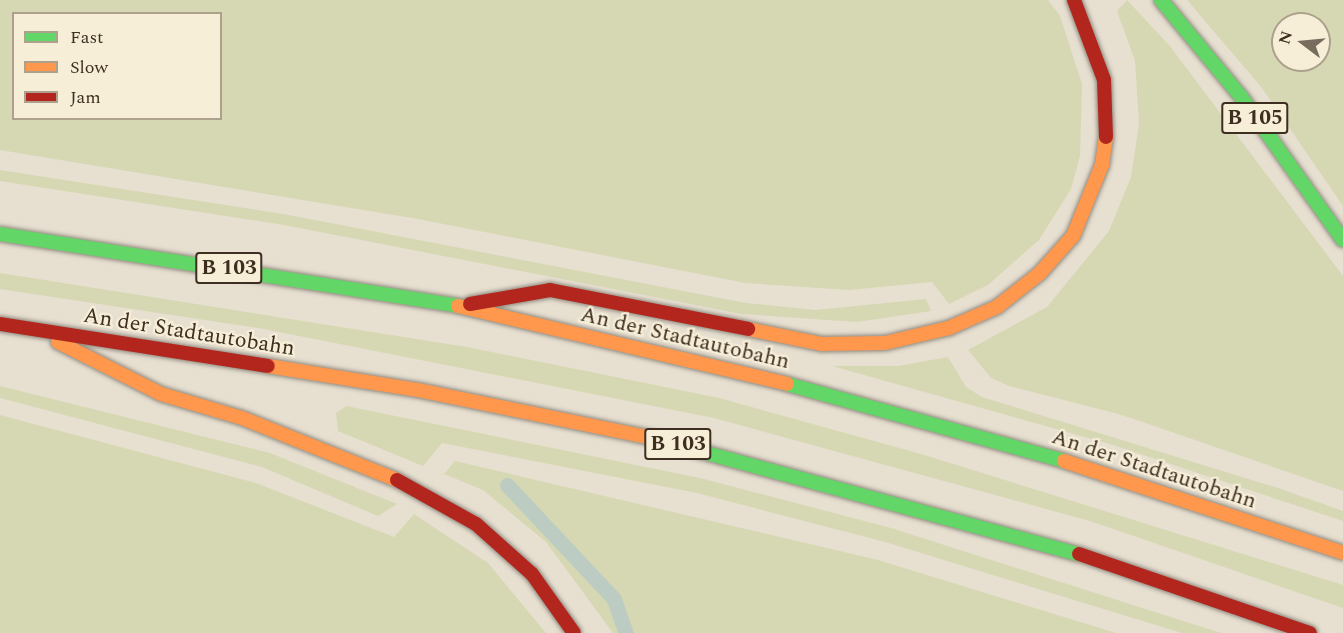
<!DOCTYPE html>
<html>
<head>
<meta charset="utf-8">
<style>
	body { margin:0 }
	#map { position:relative; width:1343px; height:633px; overflow:hidden; background:#e7e0d1; font-family:Spectral,serif }
	div>[style] { position:absolute }
	.green>* { inset:0; background:#d6d7b3 }
	.stream>* { height:15px; margin:-7.5px; padding:0 7.5px; transform-origin:7.5px; border-radius:7.5px; background:#bcccc2 }
	.roads { filter:drop-shadow(0 0 2px #928b80) drop-shadow(0 0 2px #928b80) }
	.fast>* { height:14px; margin:-7px; padding:0 7px; transform-origin:7px; border-radius:7px; background:#63d668 }
	.slow>* { height:14px; margin:-7px; padding:0 7px; transform-origin:7px; border-radius:7px; background:#ff974d }
	.jam>* { height:14px; margin:-7px; padding:0 7px; transform-origin:7px; border-radius:7px; background:#b3261e }
	span { translate:-50% -50%; white-space:nowrap; text-align:center; line-height:1.15; -webkit-text-stroke:4.5px #f7eed8; paint-order:stroke }
	.shield-label span { padding:2px 4px; background:#f7eed8; border:2px solid; border-radius:4px; -webkit-text-stroke-width:0 }
	.shield-label { font-size:21px; color:#3d2e20; font-weight:700 }
	.street-label { font-size:22px; color:#3d2e20 }
	.legend { position:absolute; left:12px; top:12px; width:210px; height:108px; box-sizing:border-box; background:#f7eed8; border:2px solid #ada18e; margin:0; padding:8px 10px; list-style:none; font-size:18px; color:#3d2e20 }
	.legend li { display:flex; align-items:center; gap:12px; height:30px }
	.legend b { width:30px; border:2px solid #ada18e }
	.north { position:absolute; left:1271px; top:12px; width:60px; height:60px; box-sizing:border-box; background:#f7eed8; border:2px solid #ada18e; border-radius:50%; rotate:286deg; font-size:16px; font-weight:700; line-height:24px; text-align:center; color:#3d2e20 }
	.north::after { content:''; display:block; margin:auto; width:21px; height:27px; background:#786c5e; clip-path:polygon(50% 0,100% 100%,50% 72%,0 100%) }
</style>
</head>
<body>
<div id="map">
	<div class="green">
		<div style="clip-path:polygon(evenodd,0 0,1048px 0,1060px 16px,1082px 84px,1080px 156px,1071px 189px,1039px 240px,988px 285px,949px 304px,932px 282px,849px 290px,745px 283px,418px 219px,0 150px,0 0,14px 14px,220px 14px,220px 118px,14px 118px,14px 14px)"></div>
		<div style="clip-path:polygon(1127px 0,1169px 45px,1343px 276px,1343px 491px,1122px 415px,1009px 386px,991px 378px,968px 350px,1047px 307px,1109px 231px,1131px 177px,1139px 124px,1135px 61px,1117px 11px)"></div>
		<div style="clip-path:polygon(evenodd,1187px 0,1343px 0,1343px 206px,1262px 88px,1187px 0,1283px 24px,1319px 24px,1319px 60px,1283px 60px,1283px 24px)"></div>
		<div style="clip-path:polygon(0 170px,289px 215px,746px 303px,815px 310px,926px 299px,931px 311px,857px 322px,742px 314px,284px 225px,0 181px)"></div>
		<div style="clip-path:polygon(0 273px,467px 347px,719px 398px,921px 454px,1343px 585px,1343px 608px,1090px 521px,714px 418px,264px 329px,0 289px)"></div>
		<div style="clip-path:polygon(948px 357px,966px 387px,982px 397px,1281px 489px,1343px 511px,1343px 521px,1113px 445px,832px 366px,898px 366px)"></div>
		<div style="clip-path:polygon(0 386px,270px 453px,397px 504px,378px 516px,262px 467px,0 398px)"></div>
		<div style="clip-path:polygon(346px 406px,700px 478px,891px 528px,1221px 633px,1182px 633px,885px 542px,697px 493px,442px 443px,423px 466px,338px 431px,336px 413px)"></div>
		<div style="clip-path:polygon(0 415px,256px 483px,394px 537px,414px 514px,488px 563px,546px 633px,0 633px)"></div>
		<div style="clip-path:polygon(455px 461px,878px 560px,1116px 633px,613px 633px,546px 542px,483px 490px,444px 474px)"></div>
	</div>
	<div class="stream">
		<div style="left:507px;top:485px;width:156px;rotate:46.8deg"></div>
		<div style="left:614px;top:599px;width:36px;rotate:71deg"></div>
	</div>
	<div class="roads">
		<div class="fast">
			<div style="left:1161px;top:0;width:127px;rotate:50.4deg"></div>
			<div style="left:1242px;top:98px;width:174px;rotate:54.6deg"></div>
			<div style="left:0;top:234px;width:464px;rotate:8.9deg"></div>
			<div style="left:787px;top:384px;width:288px;rotate:15.5deg"></div>
			<div style="left:651px;top:438px;width:443px;rotate:15.2deg"></div>
		</div>
		<div class="slow">
			<div style="left:458px;top:306px;width:338px;rotate:13.3deg"></div>
			<div style="left:748px;top:329px;width:76px;rotate:11.5deg"></div>
			<div style="left:822px;top:344px;width:63px;rotate:-0.9deg"></div>
			<div style="left:885px;top:343px;width:66px;rotate:-13.2deg"></div>
			<div style="left:949px;top:328px;width:52px;rotate:-23.6deg"></div>
			<div style="left:997px;top:307px;width:55px;rotate:-38.3deg"></div>
			<div style="left:1040px;top:273px;width:50px;rotate:-48.3deg"></div>
			<div style="left:1073px;top:236px;width:77px;rotate:-67.8deg"></div>
			<div style="left:1102px;top:165px;width:28px;rotate:-82deg"></div>
			<div style="left:58px;top:342px;width:115px;rotate:26.8deg"></div>
			<div style="left:161px;top:394px;width:84px;rotate:16.5deg"></div>
			<div style="left:242px;top:418px;width:167px;rotate:21.8deg"></div>
			<div style="left:268px;top:366px;width:152px;rotate:9.1deg"></div>
			<div style="left:418px;top:390px;width:238px;rotate:11.6deg"></div>
			<div style="left:1064px;top:461px;width:294px;rotate:18.2deg"></div>
		</div>
		<div class="jam">
			<div style="left:1074px;top:0;width:85px;rotate:69.4deg"></div>
			<div style="left:1104px;top:80px;width:57px;rotate:88deg"></div>
			<div style="left:470px;top:304px;width:81px;rotate:-9.9deg"></div>
			<div style="left:550px;top:290px;width:202px;rotate:11.1deg"></div>
			<div style="left:0;top:324px;width:271px;rotate:8.9deg"></div>
			<div style="left:397px;top:480px;width:90px;rotate:29.1deg"></div>
			<div style="left:476px;top:524px;width:75px;rotate:41.8deg"></div>
			<div style="left:532px;top:574px;width:72px;rotate:54.6deg"></div>
			<div style="left:1079px;top:554px;width:244px;rotate:18.9deg"></div>
		</div>
	</div>
	<div class="shield-label">
		<span style="left:1255px;top:118px">B 105</span>
		<span style="left:229px;top:268px">B 103</span>
		<span style="left:678px;top:444px">B 103</span>
	</div>
	<div class="street-label">
		<span style="left:189px;top:332px;rotate:9deg">An der Stadtautobahn</span>
		<span style="left:685px;top:338px;rotate:13deg">An der Stadtautobahn</span>
		<span style="left:1154px;top:469px;rotate:18deg">An der Stadtautobahn</span>
	</div>
	<ul class="legend">
	<li><b style="height:8px;background:#63d668"></b>Fast</li>
	<li><b style="height:8px;background:#ff974d"></b>Slow</li>
	<li><b style="height:8px;background:#b3261e"></b>Jam</li>
	</ul>
	<div class="north">N</div>
</div>
</body>
</html>
